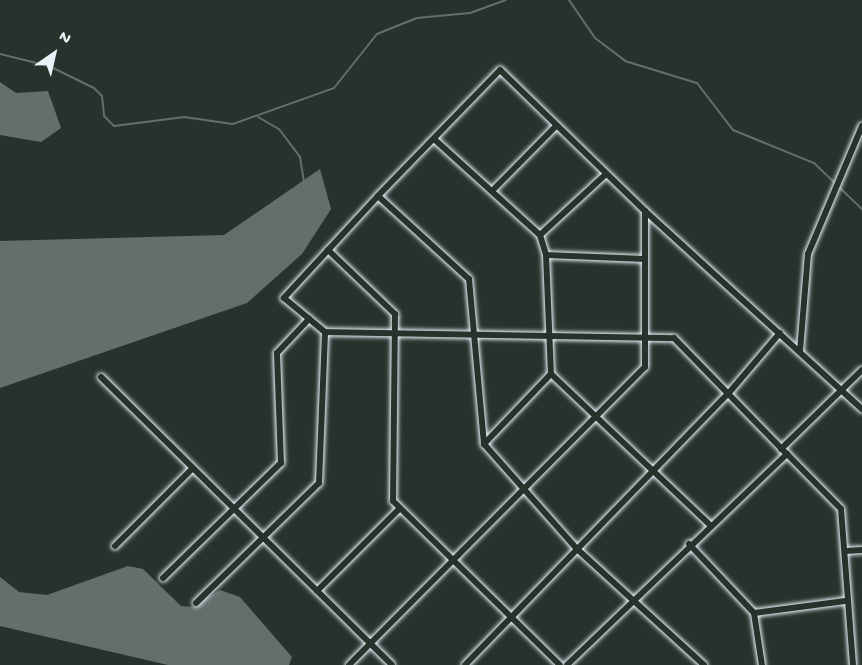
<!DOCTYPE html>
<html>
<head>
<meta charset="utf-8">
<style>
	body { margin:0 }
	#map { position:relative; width:862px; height:665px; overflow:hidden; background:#26332d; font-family:"Gochi Hand",sans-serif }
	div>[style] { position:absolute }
	.water>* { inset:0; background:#636f6d }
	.stream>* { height:2px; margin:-1px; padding:0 1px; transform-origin:1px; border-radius:1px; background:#636f6d }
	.roads { filter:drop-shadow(0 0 2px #e8f1f8) drop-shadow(0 0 2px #e8f1f8) }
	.minor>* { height:6px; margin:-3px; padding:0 3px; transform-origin:3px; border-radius:3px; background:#26332d }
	span { translate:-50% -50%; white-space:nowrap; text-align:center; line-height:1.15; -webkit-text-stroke:4.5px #26332d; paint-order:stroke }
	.north { position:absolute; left:24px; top:24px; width:60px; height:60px; -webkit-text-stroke:4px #26332d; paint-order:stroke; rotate:34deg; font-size:16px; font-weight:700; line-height:24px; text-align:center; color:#e8f1f8 }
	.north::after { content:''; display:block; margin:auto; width:21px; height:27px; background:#e8f1f8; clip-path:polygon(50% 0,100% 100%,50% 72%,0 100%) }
</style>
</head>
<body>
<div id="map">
	<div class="water">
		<div style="clip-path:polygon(0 82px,16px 93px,48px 91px,61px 128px,41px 142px,0 135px)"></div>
		<div style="clip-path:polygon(320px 169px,331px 209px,302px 254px,247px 303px,0 388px,0 241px,224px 235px)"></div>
		<div style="clip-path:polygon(128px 566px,143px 569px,181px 606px,193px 607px,220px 590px,240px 597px,292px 657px,289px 665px,168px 665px,0 626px,0 577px,19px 592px,47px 595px)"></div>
	</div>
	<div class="stream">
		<div style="left:569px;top:0;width:46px;rotate:55.6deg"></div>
		<div style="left:595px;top:38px;width:38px;rotate:37deg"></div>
		<div style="left:625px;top:61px;width:75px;rotate:17deg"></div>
		<div style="left:697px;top:83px;width:59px;rotate:52.5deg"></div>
		<div style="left:733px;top:130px;width:87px;rotate:22.2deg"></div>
		<div style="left:814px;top:163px;width:66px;rotate:43.8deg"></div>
		<div style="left:0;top:54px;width:50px;rotate:13.8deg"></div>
		<div style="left:49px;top:66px;width:50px;rotate:26.1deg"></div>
		<div style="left:94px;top:88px;width:11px;rotate:45deg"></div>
		<div style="left:102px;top:96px;width:20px;rotate:84deg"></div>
		<div style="left:104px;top:116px;width:14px;rotate:45deg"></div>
		<div style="left:114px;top:126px;width:71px;rotate:-7.3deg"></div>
		<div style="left:184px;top:117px;width:49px;rotate:8.1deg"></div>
		<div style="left:233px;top:124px;width:107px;rotate:-19.6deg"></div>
		<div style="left:334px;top:88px;width:69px;rotate:-51.5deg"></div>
		<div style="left:377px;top:34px;width:43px;rotate:-21.8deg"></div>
		<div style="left:417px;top:18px;width:53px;rotate:-5.4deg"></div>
		<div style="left:470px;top:13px;width:38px;rotate:-20deg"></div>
		<div style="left:258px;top:117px;width:24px;rotate:30deg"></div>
		<div style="left:279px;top:129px;width:35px;rotate:53deg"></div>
		<div style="left:300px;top:157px;width:25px;rotate:81deg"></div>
	</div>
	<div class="roads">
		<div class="minor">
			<div style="left:434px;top:139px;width:143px;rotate:42.2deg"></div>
			<div style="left:540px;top:235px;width:21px;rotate:73deg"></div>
			<div style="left:546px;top:255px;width:119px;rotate:87.6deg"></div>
			<div style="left:551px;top:374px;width:219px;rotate:43.5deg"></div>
			<div style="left:492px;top:191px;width:91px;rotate:-45.4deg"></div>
			<div style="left:378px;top:196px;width:139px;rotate:132.7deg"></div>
			<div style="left:284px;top:298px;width:53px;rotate:39.7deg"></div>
			<div style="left:325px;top:332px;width:349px;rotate:1deg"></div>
			<div style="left:674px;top:338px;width:162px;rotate:45.8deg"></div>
			<div style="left:787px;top:454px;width:305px;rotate:136.2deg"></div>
			<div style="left:645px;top:211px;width:202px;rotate:-135.8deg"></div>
			<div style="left:500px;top:70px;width:175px;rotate:134.1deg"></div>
			<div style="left:378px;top:196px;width:123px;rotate:42.4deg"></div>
			<div style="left:469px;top:279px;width:166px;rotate:84.8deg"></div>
			<div style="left:484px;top:444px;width:140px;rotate:48.5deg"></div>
			<div style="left:577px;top:549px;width:172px;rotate:42.4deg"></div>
			<div style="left:540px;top:235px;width:88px;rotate:-42.7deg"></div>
			<div style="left:328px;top:250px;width:93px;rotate:43.7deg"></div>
			<div style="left:395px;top:314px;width:187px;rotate:90.6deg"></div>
			<div style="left:393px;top:501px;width:234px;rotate:44.5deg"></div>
			<div style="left:546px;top:255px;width:99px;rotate:2.3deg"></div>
			<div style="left:800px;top:351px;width:97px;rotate:-85.3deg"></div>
			<div style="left:808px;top:254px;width:139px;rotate:-67.1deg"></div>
			<div style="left:101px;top:377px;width:409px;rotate:44.7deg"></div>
			<div style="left:484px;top:444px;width:97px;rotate:-46.3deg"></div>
			<div style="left:781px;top:449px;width:113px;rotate:-44.3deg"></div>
			<div style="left:787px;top:454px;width:77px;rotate:45.5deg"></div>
			<div style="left:841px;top:509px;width:156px;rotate:85.6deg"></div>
			<div style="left:689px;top:544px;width:95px;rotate:46.7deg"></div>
			<div style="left:754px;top:613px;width:92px;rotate:-7.5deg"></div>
			<div style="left:115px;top:546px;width:110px;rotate:-45deg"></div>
			<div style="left:845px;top:551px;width:17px;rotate:-3deg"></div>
			<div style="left:163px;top:578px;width:165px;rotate:-44.3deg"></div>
			<div style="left:281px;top:463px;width:110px;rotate:-92.1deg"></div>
			<div style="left:277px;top:353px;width:47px;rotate:-46.7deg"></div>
			<div style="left:317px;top:591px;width:117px;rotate:-45deg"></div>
			<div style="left:196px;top:603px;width:172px;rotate:-44.3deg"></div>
			<div style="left:319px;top:483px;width:151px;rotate:-87.7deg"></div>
			<div style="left:754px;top:613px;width:53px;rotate:81.3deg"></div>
			<div style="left:349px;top:665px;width:420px;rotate:-45.2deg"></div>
			<div style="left:645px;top:367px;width:156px;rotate:-90deg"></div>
			<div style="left:645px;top:211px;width:294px;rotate:42.4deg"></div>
			<div style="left:465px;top:665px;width:378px;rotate:-45.9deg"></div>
			<div style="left:728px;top:394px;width:80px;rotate:-49.6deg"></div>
		</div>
	</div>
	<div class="north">N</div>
</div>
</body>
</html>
